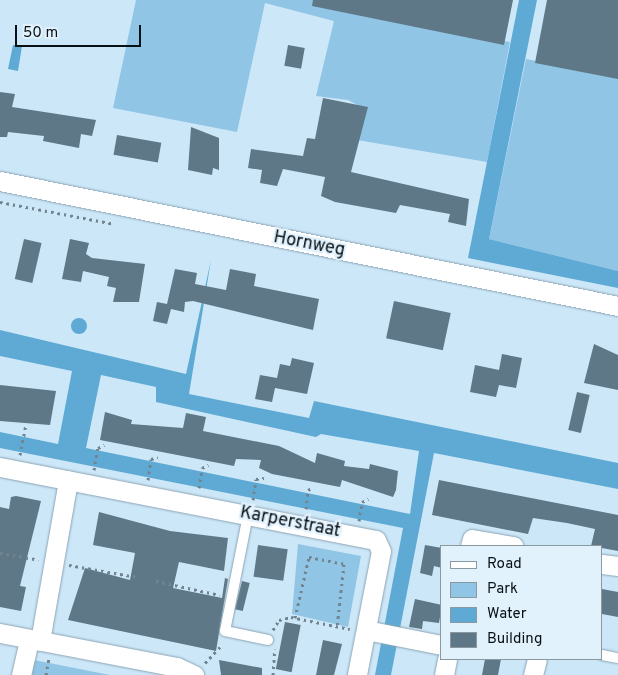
<!DOCTYPE html>
<html>
<head>
<meta charset="utf-8">
<style>
	body { margin:0 }
	#map { position:relative; width:618px; height:675px; overflow:hidden; background:#cce7f8; font-family:Overpass,sans-serif }
	div>[style] { position:absolute }
	.green>* { inset:0; background:#91c5e5 }
	.water>* { inset:0; background:#5eaad4 }
	.round { border-radius:50% }
	.building>* { inset:0; background:#5f7887; transform-origin:0 0 }
	.path>* { height:3px; margin-top:-1.5px; transform-origin:0; background:repeating-linear-gradient(90deg,#71848f 0 2.5px,transparent 0 6.5px) }
	.roads { filter:drop-shadow(0 0 1px #8ba4b4) drop-shadow(0 0 1px #8ba4b4) }
	.service>* { height:10px; margin:-5px; padding:0 5px; transform-origin:5px; border-radius:5px; background:#fff }
	.minor>* { height:19px; margin:-9.5px; padding:0 9.5px; transform-origin:9.5px; border-radius:9.5px; background:#fff }
	span { translate:-50% -50%; white-space:nowrap; text-align:center; line-height:1.15; -webkit-text-stroke:4.5px #e2f2fd; paint-order:stroke }
	.street-label { font-size:18px; color:#071015 }
	.legend { position:absolute; left:440px; top:545px; width:162px; height:115px; box-sizing:border-box; background:#e2f2fd; border:1px solid #8a98a0; margin:0; padding:6px 9px; list-style:none; font-size:15px; color:#071015 }
	.legend li { display:flex; align-items:center; gap:10px; height:25px }
	.legend b { width:25px; border:1px solid #8a98a0 }
	.scale { position:absolute; left:15px; top:25px; width:126px; height:22px; box-sizing:border-box; border:2px solid #071015; border-top:0; padding-left:6px; font-size:15px; line-height:18px; white-space:nowrap; color:#071015; -webkit-text-stroke:4px #e2f2fd; paint-order:stroke }
</style>
</head>
<body>
<div id="map">
	<div class="green">
		<div style="clip-path:polygon(136px 0,339px 0,338px 8px,510px 42px,487px 162px,357px 140px,363px 108px,348px 100px,316px 96px,334px 21px,265px 3px,237px 132px,113px 108px)"></div>
		<div style="clip-path:polygon(526px 59px,618px 77px,618px 271px,489px 239px)"></div>
		<div style="clip-path:polygon(298px 544px,361px 556px,348px 627px,292px 614px)"></div>
		<div style="clip-path:polygon(34px 660px,110px 675px,32px 675px)"></div>
	</div>
	<div class="water">
		<div style="clip-path:polygon(519px 0,537px 0,489px 239px,618px 271px,618px 288px,468px 258px)"></div>
		<div style="clip-path:polygon(13px 45px,22px 46px,18px 71px,8px 69px)"></div>
		<div style="clip-path:polygon(evenodd,211px 260px,189px 394px,309px 418px,314px 401px,618px 463px,618px 489px,434px 453px,391px 675px,375px 675px,403px 528px,0 448px,0 432px,58px 444px,72px 371px,0 356px,0 330px,186px 374px,211px 260px,101px 375px,156px 387px,156px 402px,316px 437px,321px 434px,419px 451px,410px 514px,86px 448px,101px 375px)"></div>
		<div class="round" style="left:71px;top:318px;width:16px;height:16px"></div>
	</div>
	<div class="building">
		<div style="clip-path:polygon(313px 0,513px 0,504px 45px,312px 6px)"></div>
		<div style="clip-path:polygon(547px 0,618px 0,618px 79px,535px 63px)"></div>
		<div style="left:288px;top:45px;width:17px;height:21px;rotate:10deg"></div>
		<div style="clip-path:polygon(0 92px,15px 94px,12px 107px,96px 120px,92px 136px,81px 134px,79px 148px,43px 141px,44px 136px,8px 132px,7px 137px,0 137px)"></div>
		<div style="clip-path:polygon(323px 98px,368px 107px,351px 172px,469px 199px,466px 226px,448px 222px,450px 214px,400px 205px,396px 213px,335px 202px,321px 196px,325px 177px,283px 169px,277px 186px,260px 183px,262px 170px,248px 168px,251px 149px,303px 156px,307px 138px,315px 139px)"></div>
		<div style="clip-path:polygon(191px 127px,219px 138px,219px 170px,213px 168px,212px 175px,188px 170px)"></div>
		<div style="left:117px;top:135px;width:45px;height:20px;rotate:10deg"></div>
		<div style="left:24px;top:239px;width:18px;height:41px;rotate:13deg"></div>
		<div style="clip-path:polygon(70px 239px,89px 243px,86px 254px,92px 258px,145px 264px,139px 302px,113px 302px,116px 288px,107px 286px,109px 277px,83px 271px,81px 282px,62px 279px)"></div>
		<div style="clip-path:polygon(175px 269px,197px 273px,195px 284px,226px 290px,230px 269px,256px 274px,254px 286px,319px 299px,313px 330px,193px 301px,185px 302px,184px 312px,171px 309px,167px 324px,153px 321px,157px 302px,167px 304px)"></div>
		<div style="left:394px;top:301px;width:58px;height:38px;rotate:12deg"></div>
		<div style="clip-path:polygon(594px 344px,618px 355px,618px 390px,584px 383px)"></div>
		<div style="clip-path:polygon(502px 354px,522px 358px,516px 388px,499px 385px,496px 397px,470px 392px,475px 365px,499px 370px)"></div>
		<div style="clip-path:polygon(292px 358px,314px 363px,307px 394px,275px 388px,272px 402px,255px 399px,260px 375px,277px 378px,280px 364px,290px 366px)"></div>
		<div style="clip-path:polygon(0 385px,56px 391px,50px 425px,0 421px)"></div>
		<div style="left:577px;top:392px;width:13px;height:39px;rotate:13deg"></div>
		<div style="clip-path:polygon(105px 412px,132px 420px,131px 424px,183px 428px,186px 413px,206px 417px,203px 431px,279px 446px,315px 463px,317px 453px,345px 461px,344px 466px,369px 469px,370px 464px,398px 471px,396px 490px,393px 497px,342px 480px,340px 487px,272px 474px,259px 468px,261px 460px,236px 459px,234px 466px,100px 440px)"></div>
		<div style="clip-path:polygon(439px 480px,618px 515px,618px 551px,591px 546px,595px 529px,567px 523px,533px 518px,528px 534px,432px 515px)"></div>
		<div style="clip-path:polygon(16px 496px,41px 501px,20px 586px,26px 587px,21px 611px,0 607px,0 507px,9px 509px,11px 497px)"></div>
		<div style="clip-path:polygon(99px 512px,170px 531px,228px 538px,224px 571px,179px 562px,173px 588px,222px 598px,225px 578px,228px 579px,216px 651px,68px 620px,85px 568px,130px 580px,135px 553px,93px 545px)"></div>
		<div style="left:258px;top:545px;width:30px;height:32px;rotate:8deg"></div>
		<div style="clip-path:polygon(425px 545px,442px 548px,442px 568px,434px 566px,432px 576px,420px 573px)"></div>
		<div style="left:242px;top:581px;width:8px;height:29px;rotate:14deg"></div>
		<div style="clip-path:polygon(602px 589px,618px 592px,618px 617px,602px 614px)"></div>
		<div style="clip-path:polygon(415px 599px,442px 605px,439px 623px,423px 621px,422px 629px,409px 627px)"></div>
		<div style="left:285px;top:622px;width:16px;height:48px;rotate:11deg"></div>
		<div style="clip-path:polygon(323px 640px,342px 644px,334px 675px,316px 675px)"></div>
		<div style="clip-path:polygon(485px 659px,501px 659px,498px 675px,482px 675px)"></div>
		<div style="clip-path:polygon(219px 660px,262px 668px,262px 675px,221px 675px)"></div>
	</div>
	<div class="path">
		<div style="left:0;top:202px;width:117px;rotate:10.8deg"></div>
		<div style="left:20px;top:455px;width:32px;rotate:-79deg"></div>
		<div style="left:94px;top:470px;width:22px;rotate:-80deg"></div>
		<div style="left:98px;top:448px;width:7px;rotate:-27deg"></div>
		<div style="left:148px;top:480px;width:21px;rotate:-82deg"></div>
		<div style="left:151px;top:459px;width:7px;rotate:-16deg"></div>
		<div style="left:199px;top:488px;width:20px;rotate:-81deg"></div>
		<div style="left:202px;top:468px;width:7px;rotate:-27deg"></div>
		<div style="left:253px;top:500px;width:21px;rotate:-82deg"></div>
		<div style="left:256px;top:479px;width:8px;rotate:-7deg"></div>
		<div style="left:306px;top:509px;width:19px;rotate:-84deg"></div>
		<div style="left:308px;top:490px;width:4px;rotate:-27deg"></div>
		<div style="left:359px;top:521px;width:19px;rotate:-81deg"></div>
		<div style="left:362px;top:502px;width:7px;rotate:-27deg"></div>
		<div style="left:0;top:553px;width:39px;rotate:10deg"></div>
		<div style="left:69px;top:565px;width:69px;rotate:10deg"></div>
		<div style="left:156px;top:581px;width:65px;rotate:12.5deg"></div>
		<div style="left:295px;top:618px;width:63px;rotate:-77.1deg"></div>
		<div style="left:309px;top:557px;width:36px;rotate:11deg"></div>
		<div style="left:344px;top:564px;width:63px;rotate:96.3deg"></div>
		<div style="left:273px;top:630px;width:12px;rotate:-59deg"></div>
		<div style="left:279px;top:620px;width:12px;rotate:-14deg"></div>
		<div style="left:291px;top:617px;width:60px;rotate:11.5deg"></div>
		<div style="left:205px;top:663px;width:26px;rotate:-47deg"></div>
		<div style="left:46px;top:675px;width:17px;rotate:-80deg"></div>
		<div style="left:273px;top:675px;width:26px;rotate:-86deg"></div>
	</div>
	<div class="roads">
		<div class="service">
			<div style="left:248px;top:515px;width:118px;rotate:101.2deg"></div>
			<div style="left:225px;top:631px;width:44px;rotate:11.8deg"></div>
			<div style="left:602px;top:655px;width:16px;rotate:11deg"></div>
		</div>
		<div class="minor">
			<div style="left:0;top:181px;width:631px;rotate:11.43deg"></div>
			<div style="left:0;top:467px;width:383px;rotate:11deg"></div>
			<div style="left:376px;top:540px;width:12px;rotate:66deg"></div>
			<div style="left:381px;top:551px;width:126px;rotate:101deg"></div>
			<div style="left:470px;top:546px;width:7px;rotate:-74deg"></div>
			<div style="left:472px;top:539px;width:42px;rotate:9.7deg"></div>
			<div style="left:602px;top:564px;width:16px;rotate:7deg"></div>
			<div style="left:366px;top:630px;width:77px;rotate:11.2deg"></div>
			<div style="left:0;top:633px;width:180px;rotate:10.9deg"></div>
			<div style="left:177px;top:667px;width:19px;rotate:25deg"></div>
			<div style="left:40px;top:641px;width:163px;rotate:-80.1deg"></div>
			<div style="left:21px;top:675px;width:37px;rotate:-77deg"></div>
			<div style="left:444px;top:675px;width:16px;rotate:-79deg"></div>
			<div style="left:533px;top:675px;width:16px;rotate:-76deg"></div>
		</div>
	</div>
	<div class="street-label">
		<span style="left:309px;top:245px;rotate:11deg">Hornweg</span>
		<span style="left:290px;top:523px;rotate:11deg">Karperstraat</span>
	</div>
	<ul class="legend">
	<li><b style="height:6px;background:#fff"></b>Road</li>
	<li><b style="height:14px;background:#91c5e5"></b>Park</li>
	<li><b style="height:14px;background:#5eaad4"></b>Water</li>
	<li><b style="height:14px;background:#5f7887"></b>Building</li>
	</ul>
	<div class="scale">50 m</div>
</div>
</body>
</html>
